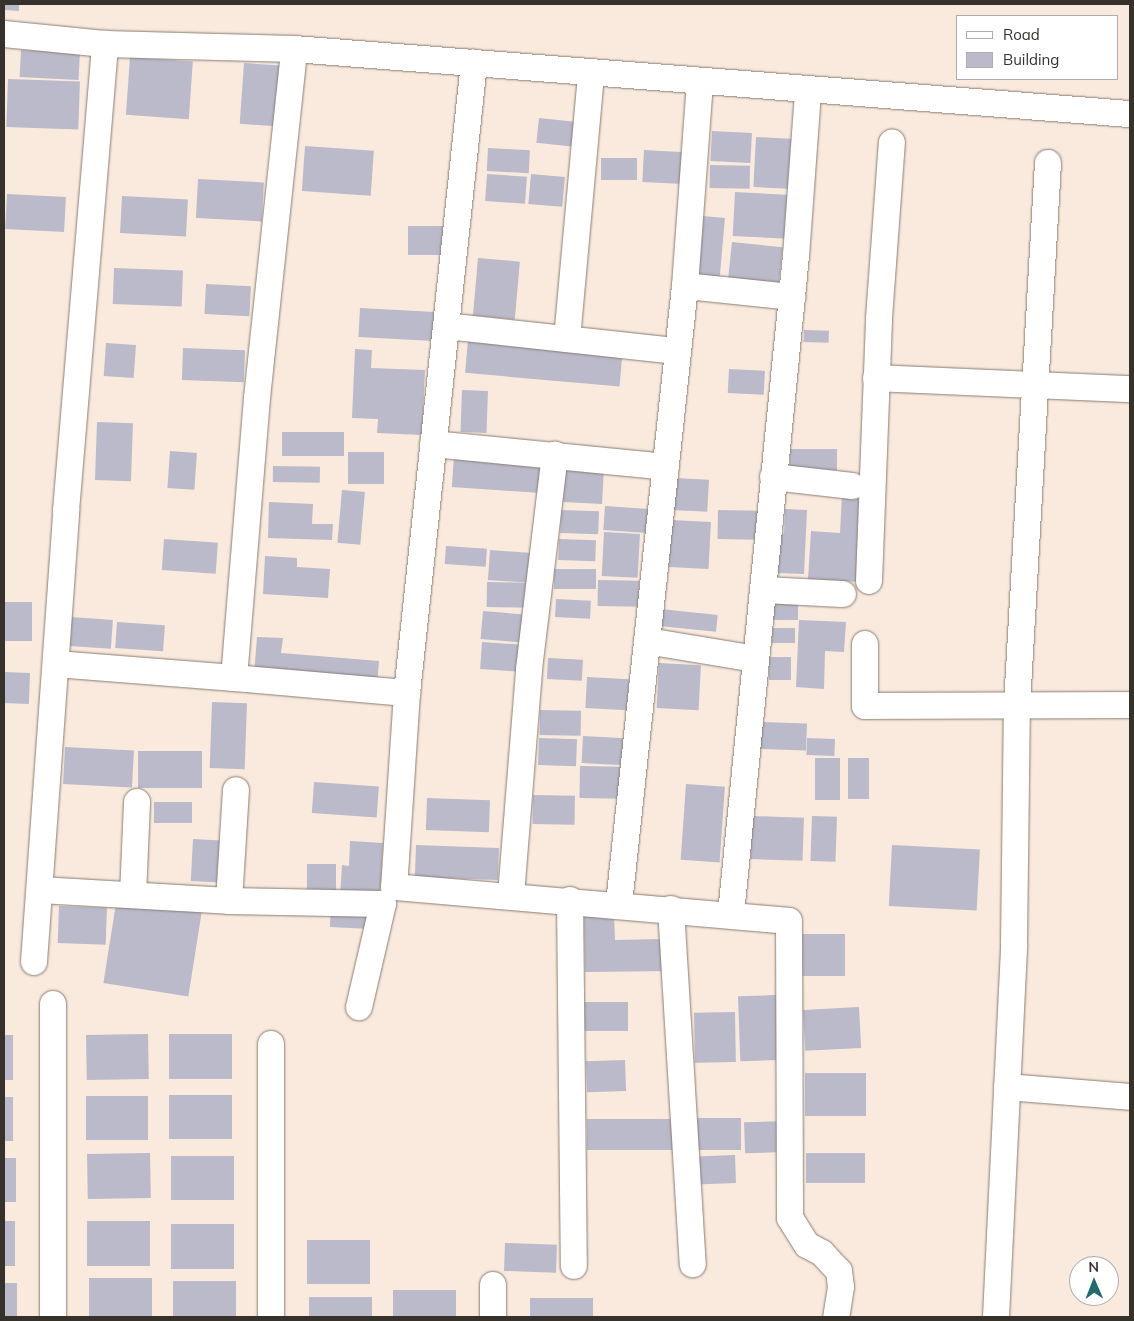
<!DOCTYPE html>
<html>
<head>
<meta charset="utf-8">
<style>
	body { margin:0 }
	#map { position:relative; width:1134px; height:1321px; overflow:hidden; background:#f9eadd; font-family:Mulish,sans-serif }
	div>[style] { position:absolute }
	.building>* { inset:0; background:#babacb; transform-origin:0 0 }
	.roads { filter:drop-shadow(0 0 1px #897c71) drop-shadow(0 0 1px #897c71) }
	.minor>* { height:26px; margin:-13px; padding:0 13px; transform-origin:13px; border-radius:13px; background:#fff }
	span { translate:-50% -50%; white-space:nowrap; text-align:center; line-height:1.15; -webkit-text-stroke:4px #fff; paint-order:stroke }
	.frame { position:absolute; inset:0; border:5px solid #37312c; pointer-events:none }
	.legend { position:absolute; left:956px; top:15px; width:162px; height:65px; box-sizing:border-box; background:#fff; border:1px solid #afadab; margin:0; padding:6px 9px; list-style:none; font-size:15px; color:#37312c }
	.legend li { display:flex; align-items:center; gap:10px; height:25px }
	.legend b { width:25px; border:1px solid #afadab }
	.north { position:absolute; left:1069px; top:1256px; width:50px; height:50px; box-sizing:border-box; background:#fff; border:1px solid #afadab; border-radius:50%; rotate:359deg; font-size:14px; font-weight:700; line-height:20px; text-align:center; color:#37312c }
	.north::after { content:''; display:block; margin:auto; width:18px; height:22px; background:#206c6c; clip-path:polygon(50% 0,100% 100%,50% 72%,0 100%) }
</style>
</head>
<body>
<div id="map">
	<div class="building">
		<div style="clip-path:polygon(4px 4px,19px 4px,19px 11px,4px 10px)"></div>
		<div style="left:21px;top:50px;width:59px;height:27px;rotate:3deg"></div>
		<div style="left:130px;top:57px;width:63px;height:58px;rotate:4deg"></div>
		<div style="left:244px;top:63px;width:39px;height:61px;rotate:4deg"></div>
		<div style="left:8px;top:79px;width:72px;height:48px;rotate:2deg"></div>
		<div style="left:539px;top:118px;width:40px;height:25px;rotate:6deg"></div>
		<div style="left:712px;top:131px;width:40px;height:30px;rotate:3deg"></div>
		<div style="left:756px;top:137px;width:43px;height:50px;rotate:3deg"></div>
		<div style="left:305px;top:146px;width:69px;height:45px;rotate:4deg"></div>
		<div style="left:488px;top:148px;width:42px;height:23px;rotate:3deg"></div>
		<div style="left:644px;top:150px;width:41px;height:32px;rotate:3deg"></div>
		<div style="left:601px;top:158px;width:36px;height:22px"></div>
		<div style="left:710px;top:165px;width:40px;height:23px;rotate:1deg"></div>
		<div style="left:487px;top:174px;width:40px;height:27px;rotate:4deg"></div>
		<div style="left:531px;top:174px;width:34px;height:30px;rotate:5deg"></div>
		<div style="left:198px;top:179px;width:66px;height:39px;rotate:3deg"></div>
		<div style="left:735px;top:192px;width:55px;height:44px;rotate:3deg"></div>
		<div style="left:7px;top:194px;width:59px;height:35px;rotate:3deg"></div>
		<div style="left:122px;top:196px;width:66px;height:37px;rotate:3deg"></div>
		<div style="left:702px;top:216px;width:23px;height:59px;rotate:5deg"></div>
		<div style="left:408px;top:226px;width:37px;height:29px"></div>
		<div style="left:732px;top:242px;width:51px;height:36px;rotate:6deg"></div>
		<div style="left:478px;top:258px;width:42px;height:58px;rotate:5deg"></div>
		<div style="left:114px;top:268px;width:69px;height:36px;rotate:2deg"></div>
		<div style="left:206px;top:284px;width:45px;height:30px;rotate:3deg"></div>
		<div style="left:360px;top:308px;width:75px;height:29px;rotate:3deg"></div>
		<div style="left:804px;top:330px;width:25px;height:12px;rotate:2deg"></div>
		<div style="left:468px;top:340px;width:155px;height:33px;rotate:5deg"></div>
		<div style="left:106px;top:343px;width:30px;height:33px;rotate:4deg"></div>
		<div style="left:183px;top:348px;width:62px;height:32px;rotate:2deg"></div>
		<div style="clip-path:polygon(355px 349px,372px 350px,371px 368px,425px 370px,422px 435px,377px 433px,378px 419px,352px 418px)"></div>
		<div style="left:729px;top:369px;width:36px;height:24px;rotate:3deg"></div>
		<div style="left:462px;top:390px;width:26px;height:42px;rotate:2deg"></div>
		<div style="left:97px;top:422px;width:36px;height:58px;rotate:2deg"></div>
		<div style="left:282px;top:432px;width:62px;height:24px"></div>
		<div style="left:790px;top:449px;width:47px;height:21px"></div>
		<div style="left:170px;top:451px;width:27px;height:37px;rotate:4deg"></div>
		<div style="left:348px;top:452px;width:36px;height:32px"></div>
		<div style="left:454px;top:456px;width:88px;height:31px;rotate:4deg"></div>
		<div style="left:273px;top:466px;width:47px;height:16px;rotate:1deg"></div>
		<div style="left:565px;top:466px;width:39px;height:36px;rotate:3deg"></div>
		<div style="left:674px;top:478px;width:35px;height:32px;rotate:3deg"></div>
		<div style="left:342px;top:490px;width:23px;height:53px;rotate:5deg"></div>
		<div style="clip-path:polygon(842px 494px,863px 494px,859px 582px,808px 579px,811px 531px,840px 533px)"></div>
		<div style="clip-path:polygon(269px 502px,313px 504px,312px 524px,333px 524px,332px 540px,268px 538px)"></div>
		<div style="left:605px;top:506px;width:44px;height:24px;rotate:4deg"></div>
		<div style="clip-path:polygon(785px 509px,807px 510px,804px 574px,777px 573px,779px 534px,784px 534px)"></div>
		<div style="left:561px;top:510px;width:38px;height:23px;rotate:2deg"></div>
		<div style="left:718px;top:510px;width:40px;height:29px;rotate:1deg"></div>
		<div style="left:671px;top:520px;width:40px;height:47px;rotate:3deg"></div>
		<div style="left:604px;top:532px;width:36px;height:44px;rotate:3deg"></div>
		<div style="left:164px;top:539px;width:54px;height:31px;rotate:4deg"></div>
		<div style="left:559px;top:539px;width:37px;height:21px;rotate:2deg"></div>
		<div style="left:446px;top:546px;width:41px;height:18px;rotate:4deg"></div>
		<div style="left:490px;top:550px;width:45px;height:30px;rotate:4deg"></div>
		<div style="clip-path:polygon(265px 556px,297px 558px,297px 567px,330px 569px,328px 598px,263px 594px)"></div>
		<div style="left:554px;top:569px;width:42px;height:20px"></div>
		<div style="left:598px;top:580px;width:41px;height:26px;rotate:1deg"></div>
		<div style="left:487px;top:582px;width:41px;height:25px;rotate:1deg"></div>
		<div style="left:556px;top:599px;width:35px;height:18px;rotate:3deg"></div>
		<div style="left:4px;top:602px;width:28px;height:39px"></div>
		<div style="left:772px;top:603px;width:26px;height:17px"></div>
		<div style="left:661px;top:609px;width:57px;height:17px;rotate:6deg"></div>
		<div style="left:483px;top:611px;width:44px;height:28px;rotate:5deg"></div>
		<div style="left:71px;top:617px;width:42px;height:29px;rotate:4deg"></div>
		<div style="clip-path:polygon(799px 620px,846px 622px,844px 652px,825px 651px,824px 689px,796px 687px)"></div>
		<div style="left:117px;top:622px;width:48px;height:26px;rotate:4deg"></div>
		<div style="left:772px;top:628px;width:23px;height:15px"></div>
		<div style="clip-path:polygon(257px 637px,283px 638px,281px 653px,379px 661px,377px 685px,254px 675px)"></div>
		<div style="left:482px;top:642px;width:41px;height:27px;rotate:4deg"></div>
		<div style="left:791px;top:657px;width:23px;height:22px;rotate:90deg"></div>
		<div style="left:548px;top:658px;width:35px;height:21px;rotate:3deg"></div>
		<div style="left:659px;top:663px;width:42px;height:45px;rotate:3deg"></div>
		<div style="left:4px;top:672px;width:26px;height:31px;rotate:2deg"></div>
		<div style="left:587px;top:677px;width:42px;height:31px;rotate:3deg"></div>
		<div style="left:212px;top:702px;width:35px;height:66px;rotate:2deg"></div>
		<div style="left:540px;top:710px;width:41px;height:25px;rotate:1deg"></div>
		<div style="left:761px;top:722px;width:46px;height:27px;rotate:2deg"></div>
		<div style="left:583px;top:736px;width:43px;height:27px;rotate:3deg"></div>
		<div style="left:539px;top:738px;width:38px;height:27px;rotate:2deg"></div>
		<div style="left:807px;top:738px;width:28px;height:17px;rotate:2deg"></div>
		<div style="left:65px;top:747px;width:69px;height:37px;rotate:3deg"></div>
		<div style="left:138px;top:751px;width:64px;height:37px"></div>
		<div style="left:815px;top:758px;width:25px;height:42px"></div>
		<div style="left:848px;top:758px;width:21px;height:41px"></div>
		<div style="left:580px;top:766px;width:42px;height:32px;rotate:1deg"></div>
		<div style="left:314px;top:782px;width:65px;height:31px;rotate:4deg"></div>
		<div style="left:686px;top:784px;width:39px;height:76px;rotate:4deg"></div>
		<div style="left:533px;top:795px;width:42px;height:29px;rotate:1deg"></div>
		<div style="left:427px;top:798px;width:63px;height:32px;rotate:2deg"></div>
		<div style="left:154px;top:802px;width:38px;height:21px"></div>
		<div style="left:752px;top:816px;width:52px;height:43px;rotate:2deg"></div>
		<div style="left:812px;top:816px;width:25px;height:45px;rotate:2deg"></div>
		<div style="left:193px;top:839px;width:33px;height:42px;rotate:3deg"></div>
		<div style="clip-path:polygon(350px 841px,383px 843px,380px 900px,340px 898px,342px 865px,349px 866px)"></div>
		<div style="left:416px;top:845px;width:83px;height:32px;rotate:2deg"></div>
		<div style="left:892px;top:845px;width:88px;height:61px;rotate:3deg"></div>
		<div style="left:307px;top:864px;width:29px;height:30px"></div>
		<div style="left:117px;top:897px;width:86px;height:87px;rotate:9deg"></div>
		<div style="left:331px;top:905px;width:41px;height:22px;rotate:3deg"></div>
		<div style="left:59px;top:906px;width:48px;height:37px;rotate:2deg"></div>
		<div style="clip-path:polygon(584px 915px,614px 915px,615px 940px,663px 939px,670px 971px,585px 972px)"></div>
		<div style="left:802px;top:934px;width:43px;height:42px"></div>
		<div style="left:776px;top:995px;width:65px;height:38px;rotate:88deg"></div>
		<div style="left:628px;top:1002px;width:29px;height:44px;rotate:90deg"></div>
		<div style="left:859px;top:1007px;width:41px;height:56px;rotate:87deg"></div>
		<div style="left:735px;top:1012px;width:50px;height:41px;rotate:89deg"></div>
		<div style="left:148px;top:1034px;width:45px;height:62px;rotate:89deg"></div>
		<div style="left:169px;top:1034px;width:63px;height:45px"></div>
		<div style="left:4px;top:1035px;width:9px;height:45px"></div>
		<div style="left:625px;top:1060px;width:31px;height:39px;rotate:88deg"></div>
		<div style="left:805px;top:1073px;width:61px;height:43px"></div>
		<div style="left:232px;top:1095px;width:44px;height:63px;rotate:90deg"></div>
		<div style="left:86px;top:1096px;width:62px;height:44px"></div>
		<div style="left:4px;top:1097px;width:9px;height:44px"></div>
		<div style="left:696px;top:1118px;width:45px;height:32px"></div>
		<div style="left:674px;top:1119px;width:31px;height:87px;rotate:90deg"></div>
		<div style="left:783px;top:1121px;width:31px;height:39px;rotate:88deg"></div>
		<div style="left:150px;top:1153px;width:45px;height:63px;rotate:89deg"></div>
		<div style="left:865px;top:1153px;width:30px;height:59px;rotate:90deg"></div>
		<div style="left:735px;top:1155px;width:28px;height:40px;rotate:88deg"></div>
		<div style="left:234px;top:1156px;width:44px;height:63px;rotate:90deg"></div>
		<div style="left:4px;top:1158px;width:12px;height:44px"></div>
		<div style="left:4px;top:1221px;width:11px;height:45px"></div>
		<div style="left:87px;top:1221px;width:63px;height:45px"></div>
		<div style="left:171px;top:1224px;width:63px;height:45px"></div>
		<div style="left:307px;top:1240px;width:63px;height:44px"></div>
		<div style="left:505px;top:1243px;width:52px;height:28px;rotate:2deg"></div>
		<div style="left:152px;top:1278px;width:39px;height:63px;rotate:90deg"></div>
		<div style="left:236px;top:1281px;width:36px;height:63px;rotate:90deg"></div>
		<div style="left:4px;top:1283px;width:13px;height:34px"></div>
		<div style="left:393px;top:1290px;width:63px;height:27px"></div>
		<div style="left:309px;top:1297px;width:63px;height:20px"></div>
		<div style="left:593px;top:1298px;width:19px;height:63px;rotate:90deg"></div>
	</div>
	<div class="roads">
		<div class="minor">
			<div style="left:4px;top:34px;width:101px;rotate:5.7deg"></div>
			<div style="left:105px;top:44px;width:189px;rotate:1.5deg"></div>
			<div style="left:294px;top:49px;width:839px;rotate:4.45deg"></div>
			<div style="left:685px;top:286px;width:108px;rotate:5.9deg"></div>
			<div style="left:446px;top:326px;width:233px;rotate:6.2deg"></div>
			<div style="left:567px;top:339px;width:267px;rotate:-84.8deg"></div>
			<div style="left:876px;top:378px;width:254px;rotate:2.5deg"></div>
			<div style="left:433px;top:444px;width:234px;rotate:5.6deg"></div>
			<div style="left:773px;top:477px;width:80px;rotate:6.5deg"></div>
			<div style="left:869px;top:581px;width:263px;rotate:-87.8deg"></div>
			<div style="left:879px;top:318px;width:176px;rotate:-85.8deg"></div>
			<div style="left:763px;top:590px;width:80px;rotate:2.9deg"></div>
			<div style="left:647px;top:641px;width:110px;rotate:9.4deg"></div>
			<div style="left:865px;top:644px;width:62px;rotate:90deg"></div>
			<div style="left:865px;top:706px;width:265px;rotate:-0.2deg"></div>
			<div style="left:56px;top:664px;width:179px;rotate:4.5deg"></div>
			<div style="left:234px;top:678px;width:281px;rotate:-85.3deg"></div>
			<div style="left:257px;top:398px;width:351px;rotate:-83.9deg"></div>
			<div style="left:234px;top:678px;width:174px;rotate:5deg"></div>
			<div style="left:407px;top:693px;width:634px;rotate:-83.93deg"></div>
			<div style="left:407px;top:693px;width:194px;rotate:93.8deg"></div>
			<div style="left:394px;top:887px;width:396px;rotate:4.9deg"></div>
			<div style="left:789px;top:921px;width:297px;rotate:89.8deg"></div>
			<div style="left:790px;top:1218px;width:32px;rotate:58deg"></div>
			<div style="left:807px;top:1245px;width:17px;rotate:28deg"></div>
			<div style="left:822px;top:1253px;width:25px;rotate:47deg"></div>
			<div style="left:839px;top:1271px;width:16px;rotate:83deg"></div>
			<div style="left:841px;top:1287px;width:30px;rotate:99deg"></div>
			<div style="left:40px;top:890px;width:189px;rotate:3.3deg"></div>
			<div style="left:229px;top:901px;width:154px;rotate:1.1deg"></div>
			<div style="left:383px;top:904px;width:106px;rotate:103.1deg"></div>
			<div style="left:133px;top:895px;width:93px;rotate:-87.5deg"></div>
			<div style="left:511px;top:895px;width:227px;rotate:-85.4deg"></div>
			<div style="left:529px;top:669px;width:216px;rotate:-83.1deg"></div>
			<div style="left:570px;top:900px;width:366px;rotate:89.4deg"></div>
			<div style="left:229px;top:901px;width:111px;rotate:-86.4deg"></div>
			<div style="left:619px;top:904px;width:622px;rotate:-83.9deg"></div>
			<div style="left:685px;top:286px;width:205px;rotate:-85.8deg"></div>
			<div style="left:671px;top:909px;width:356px;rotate:86.5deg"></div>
			<div style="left:731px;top:914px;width:661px;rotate:-84.36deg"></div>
			<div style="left:796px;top:256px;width:165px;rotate:-85.8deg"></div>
			<div style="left:34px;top:962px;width:452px;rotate:-85.9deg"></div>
			<div style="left:66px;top:511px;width:469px;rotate:-85.2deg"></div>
			<div style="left:53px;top:1004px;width:313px;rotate:90deg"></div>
			<div style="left:1007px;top:1087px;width:123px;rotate:4.6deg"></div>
			<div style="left:493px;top:1285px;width:32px;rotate:90deg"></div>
			<div style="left:271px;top:1317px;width:273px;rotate:-90deg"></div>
			<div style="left:996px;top:1317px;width:373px;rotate:-87.2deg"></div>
			<div style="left:1014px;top:944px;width:239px;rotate:-89.3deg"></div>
			<div style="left:1017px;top:705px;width:543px;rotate:-86.73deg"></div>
		</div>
	</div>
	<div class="frame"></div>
	<ul class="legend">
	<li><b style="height:6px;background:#fff"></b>Road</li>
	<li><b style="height:14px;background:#babacb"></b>Building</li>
	</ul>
	<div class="north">N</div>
</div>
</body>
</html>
